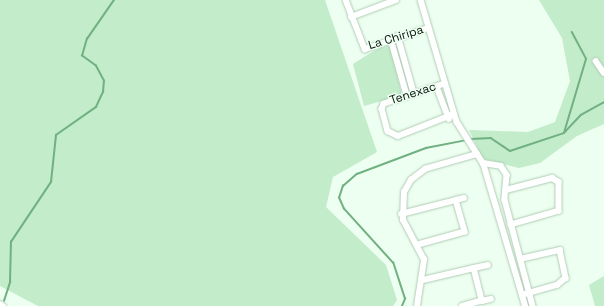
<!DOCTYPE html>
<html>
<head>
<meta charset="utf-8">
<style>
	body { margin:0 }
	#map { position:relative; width:604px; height:306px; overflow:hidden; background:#edfff0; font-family:"Space Grotesk",sans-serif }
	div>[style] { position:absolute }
	.green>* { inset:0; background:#c2ecca }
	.stream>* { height:1.5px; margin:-0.75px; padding:0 0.75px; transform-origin:0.75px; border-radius:0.75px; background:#71b080 }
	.roads { filter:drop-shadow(0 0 1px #afccb5) drop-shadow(0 0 1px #afccb5) }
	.street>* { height:5.5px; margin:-2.75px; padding:0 2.75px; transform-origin:2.75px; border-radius:2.75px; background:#fff }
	span { translate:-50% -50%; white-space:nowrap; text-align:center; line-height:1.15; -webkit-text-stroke:3px #edfff0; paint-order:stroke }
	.street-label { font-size:12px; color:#08120a }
</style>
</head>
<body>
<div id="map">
	<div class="green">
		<div style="clip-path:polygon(0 0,325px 0,377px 152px,333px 177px,326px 207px,386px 265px,397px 300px,393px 306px,38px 306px,0 286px)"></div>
		<div style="clip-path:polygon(539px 0,604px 0,604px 124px,577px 136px,540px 163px,519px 168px,483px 159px,469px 130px,528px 132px,555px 122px,570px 81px,562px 38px)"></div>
		<div style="clip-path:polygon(390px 46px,402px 95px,364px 106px,353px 64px,380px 47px)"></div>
		<div style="clip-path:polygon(604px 276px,604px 306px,595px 306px,589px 285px)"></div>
	</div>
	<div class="stream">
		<div style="left:565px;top:132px;width:23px;rotate:-47deg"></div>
		<div style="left:581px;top:115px;width:26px;rotate:-29deg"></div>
		<div style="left:471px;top:139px;width:20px;rotate:-3deg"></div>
		<div style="left:491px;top:138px;width:23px;rotate:34deg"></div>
		<div style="left:510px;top:151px;width:57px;rotate:-18.4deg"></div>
		<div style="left:564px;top:133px;width:77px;rotate:-73.4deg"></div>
		<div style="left:586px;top:59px;width:30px;rotate:-118deg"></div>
		<div style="left:4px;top:301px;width:20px;rotate:-72deg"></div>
		<div style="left:10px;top:282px;width:40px;rotate:-88.6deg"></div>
		<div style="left:11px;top:242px;width:72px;rotate:-56.3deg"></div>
		<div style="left:51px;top:182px;width:47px;rotate:-83.9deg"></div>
		<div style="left:56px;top:135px;width:49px;rotate:-35deg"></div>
		<div style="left:96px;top:107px;width:17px;rotate:-65deg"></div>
		<div style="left:103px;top:92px;width:11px;rotate:-85deg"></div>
		<div style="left:104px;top:81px;width:17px;rotate:-118deg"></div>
		<div style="left:96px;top:66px;width:17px;rotate:-144deg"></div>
		<div style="left:82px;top:56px;width:18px;rotate:-74deg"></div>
		<div style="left:87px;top:39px;width:47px;rotate:-55.3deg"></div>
		<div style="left:402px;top:306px;width:8px;rotate:-67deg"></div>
		<div style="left:405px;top:299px;width:38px;rotate:-108deg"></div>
		<div style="left:393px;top:263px;width:73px;rotate:-132.2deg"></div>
		<div style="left:344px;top:209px;width:12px;rotate:-114deg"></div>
		<div style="left:339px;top:198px;width:13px;rotate:-72deg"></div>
		<div style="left:343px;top:186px;width:18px;rotate:-41deg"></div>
		<div style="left:357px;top:174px;width:74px;rotate:-20.6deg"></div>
		<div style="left:426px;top:148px;width:42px;rotate:-11deg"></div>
	</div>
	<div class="roads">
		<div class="street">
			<div style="left:346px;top:0;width:53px;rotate:68.8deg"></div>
			<div style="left:365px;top:49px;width:66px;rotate:-18.4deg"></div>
			<div style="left:421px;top:0;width:127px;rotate:73.6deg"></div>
			<div style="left:457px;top:122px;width:49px;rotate:57.6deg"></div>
			<div style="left:351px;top:17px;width:48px;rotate:-20.7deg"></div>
			<div style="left:398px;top:36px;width:59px;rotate:74.3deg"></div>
			<div style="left:391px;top:39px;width:58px;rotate:74.1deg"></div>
			<div style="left:596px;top:61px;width:14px;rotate:56deg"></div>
			<div style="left:445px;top:84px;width:64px;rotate:161.8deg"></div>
			<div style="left:384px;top:104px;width:5px;rotate:112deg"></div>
			<div style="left:382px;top:109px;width:23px;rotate:75deg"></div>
			<div style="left:388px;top:131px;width:11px;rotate:27deg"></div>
			<div style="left:398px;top:136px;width:60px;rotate:-21.4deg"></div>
			<div style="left:437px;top:87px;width:34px;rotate:69deg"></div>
			<div style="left:506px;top:190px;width:48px;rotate:-14.6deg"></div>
			<div style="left:552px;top:178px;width:8px;rotate:30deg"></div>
			<div style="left:559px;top:182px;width:29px;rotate:90deg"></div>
			<div style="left:559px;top:211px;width:50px;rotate:163.7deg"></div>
			<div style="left:456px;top:200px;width:8px;rotate:-14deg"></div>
			<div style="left:401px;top:214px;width:57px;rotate:-14.3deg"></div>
			<div style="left:456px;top:200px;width:33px;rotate:74deg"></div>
			<div style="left:465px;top:232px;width:49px;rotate:164.5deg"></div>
			<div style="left:520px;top:259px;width:41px;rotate:-12.7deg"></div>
			<div style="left:560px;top:250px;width:29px;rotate:78deg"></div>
			<div style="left:566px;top:278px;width:11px;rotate:139deg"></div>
			<div style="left:558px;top:285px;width:37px;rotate:164deg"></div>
			<div style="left:474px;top:268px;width:14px;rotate:-12deg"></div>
			<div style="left:423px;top:280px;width:52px;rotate:-13.2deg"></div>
			<div style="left:474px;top:268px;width:34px;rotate:76deg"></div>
			<div style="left:482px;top:301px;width:20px;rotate:165deg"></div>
			<div style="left:482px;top:301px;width:9px;rotate:-13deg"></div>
			<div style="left:0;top:304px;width:4px;rotate:34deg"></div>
			<div style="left:417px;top:306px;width:47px;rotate:-81.3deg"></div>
			<div style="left:424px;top:260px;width:45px;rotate:-117.7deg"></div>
			<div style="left:403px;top:220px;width:28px;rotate:-88deg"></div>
			<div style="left:404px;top:192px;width:14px;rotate:-60deg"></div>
			<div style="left:411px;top:180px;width:18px;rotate:-38deg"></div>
			<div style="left:425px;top:169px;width:54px;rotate:-16.1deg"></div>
			<div style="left:525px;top:306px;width:149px;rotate:-106.4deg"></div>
			<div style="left:483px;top:163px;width:18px;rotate:9deg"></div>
			<div style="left:501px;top:166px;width:11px;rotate:56deg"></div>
			<div style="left:507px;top:175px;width:25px;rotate:95deg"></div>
			<div style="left:505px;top:200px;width:110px;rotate:75.2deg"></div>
		</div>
	</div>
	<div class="street-label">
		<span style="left:396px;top:38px;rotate:-17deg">La Chiripa</span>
		<span style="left:413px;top:94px;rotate:-18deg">Tenexac</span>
	</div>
</div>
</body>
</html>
